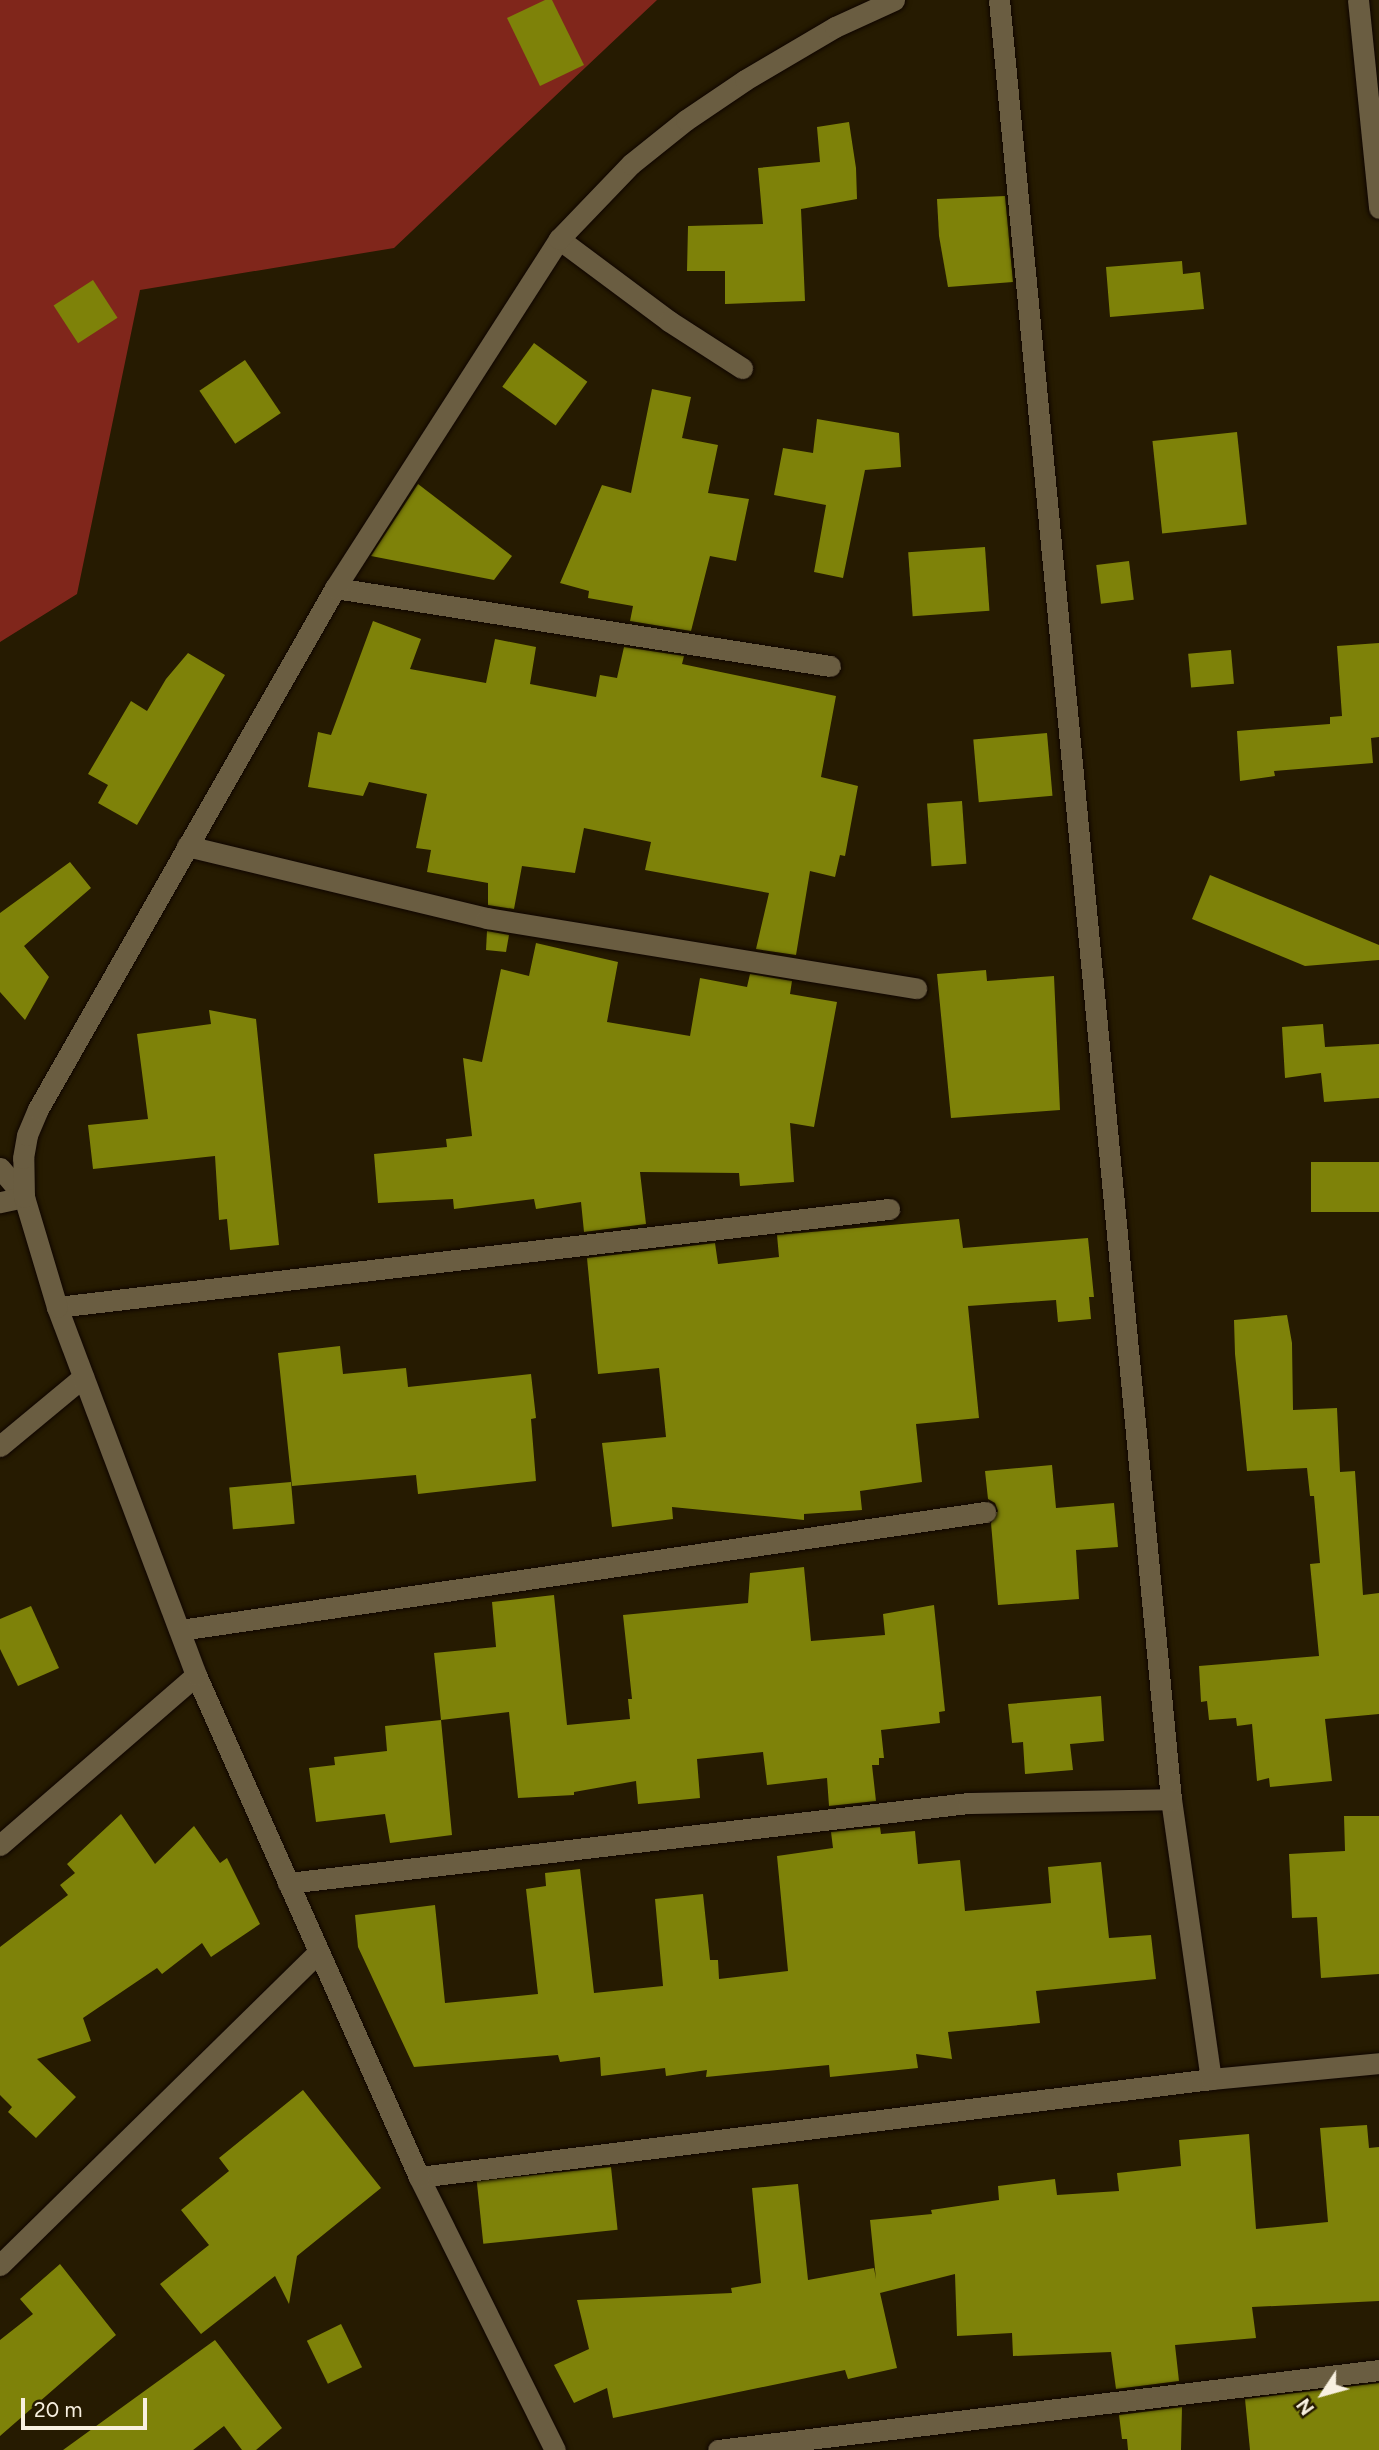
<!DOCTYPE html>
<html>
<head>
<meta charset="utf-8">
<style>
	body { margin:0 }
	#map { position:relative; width:1379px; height:2450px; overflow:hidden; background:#261b01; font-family:Figtree,sans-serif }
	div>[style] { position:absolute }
	.forest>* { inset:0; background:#80261b }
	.building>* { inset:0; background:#7e8209; transform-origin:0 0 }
	.roads { filter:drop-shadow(0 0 2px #0f0500) drop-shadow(0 0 2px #0f0500) }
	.street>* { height:21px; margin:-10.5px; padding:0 10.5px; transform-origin:10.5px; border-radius:10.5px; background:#6a5d41 }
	span { translate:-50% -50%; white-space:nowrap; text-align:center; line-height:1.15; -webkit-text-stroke:7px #261b01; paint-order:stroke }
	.north { position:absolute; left:1288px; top:2359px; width:70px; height:70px; -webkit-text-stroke:5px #261b01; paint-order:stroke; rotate:234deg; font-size:19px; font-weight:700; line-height:28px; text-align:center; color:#f8f0e0 }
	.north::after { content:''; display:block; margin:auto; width:24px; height:32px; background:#f8f0e0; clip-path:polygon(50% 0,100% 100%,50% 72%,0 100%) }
	.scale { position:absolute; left:21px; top:2398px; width:126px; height:32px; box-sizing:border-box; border:4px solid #f8f0e0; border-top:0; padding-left:9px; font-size:21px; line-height:24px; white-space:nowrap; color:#f8f0e0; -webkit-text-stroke:5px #261b01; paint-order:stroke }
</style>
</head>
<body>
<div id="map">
	<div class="forest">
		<div style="clip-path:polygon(0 0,657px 0,394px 248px,140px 290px,77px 594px,0 642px)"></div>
	</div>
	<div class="building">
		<div style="clip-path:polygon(545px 0,552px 0,584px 65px,540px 86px,507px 18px)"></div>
		<div style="clip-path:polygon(849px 122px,856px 168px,857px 199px,801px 209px,805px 301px,725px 304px,725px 271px,687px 271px,688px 226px,763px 224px,758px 168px,820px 162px,817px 127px)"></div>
		<div style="clip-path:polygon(1005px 196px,1013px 282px,948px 287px,939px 236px,937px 199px)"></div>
		<div style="clip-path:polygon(1182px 261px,1183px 274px,1200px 272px,1204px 309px,1110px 317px,1106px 267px)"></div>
		<div style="left:93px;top:280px;width:45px;height:47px;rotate:57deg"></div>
		<div style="left:534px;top:343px;width:66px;height:54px;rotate:36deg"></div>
		<div style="left:245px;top:360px;width:64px;height:55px;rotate:56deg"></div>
		<div style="clip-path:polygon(652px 389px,691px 397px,682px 438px,718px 445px,708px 493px,749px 499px,736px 561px,710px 556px,691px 631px,630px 621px,633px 606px,588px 598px,589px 591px,560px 583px,602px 485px,631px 493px)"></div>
		<div style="clip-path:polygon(817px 419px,899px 433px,901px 467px,865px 470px,843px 578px,814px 572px,826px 505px,774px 495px,783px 448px,813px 453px)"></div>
		<div style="left:1237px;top:432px;width:93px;height:85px;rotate:84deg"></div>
		<div style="clip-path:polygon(418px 484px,512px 556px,494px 580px,371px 556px)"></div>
		<div style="left:985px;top:547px;width:64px;height:77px;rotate:86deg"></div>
		<div style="left:1129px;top:561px;width:39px;height:33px;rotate:83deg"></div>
		<div style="clip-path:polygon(373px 621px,421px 639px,410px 669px,486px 683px,495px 639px,536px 647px,530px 684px,596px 697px,600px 675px,617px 678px,624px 647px,684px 656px,682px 664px,836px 696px,821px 777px,858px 786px,845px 856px,840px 855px,835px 877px,810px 871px,796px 955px,756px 949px,769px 893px,645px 870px,651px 842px,584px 828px,575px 873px,522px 866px,514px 909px,488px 905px,488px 883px,427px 872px,431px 850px,416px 848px,427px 794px,369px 782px,363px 796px,308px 787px,318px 732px,331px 735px)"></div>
		<div style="clip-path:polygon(1379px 643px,1379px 737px,1371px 738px,1373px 763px,1274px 771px,1275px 776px,1240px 781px,1237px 731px,1330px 724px,1330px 717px,1342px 716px,1337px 646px)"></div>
		<div style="left:1231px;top:650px;width:34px;height:43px;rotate:85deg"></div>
		<div style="clip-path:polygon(188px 653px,225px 675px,137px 825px,98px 803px,108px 785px,88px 774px,131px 701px,147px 711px,166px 679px)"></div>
		<div style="left:1047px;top:733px;width:63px;height:74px;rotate:85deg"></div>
		<div style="left:962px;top:801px;width:63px;height:35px;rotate:86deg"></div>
		<div style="clip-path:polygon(70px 862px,91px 888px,24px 946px,49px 977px,25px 1020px,0 992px,0 913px)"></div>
		<div style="clip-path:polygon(1210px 875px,1379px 945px,1379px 960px,1305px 966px,1192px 919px)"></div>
		<div style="clip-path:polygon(487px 931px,509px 935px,506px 952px,486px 950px)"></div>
		<div style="clip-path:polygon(536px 943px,618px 962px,607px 1022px,690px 1036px,700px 978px,747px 987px,750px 974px,792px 981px,790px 994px,837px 1002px,814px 1127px,790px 1123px,794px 1182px,740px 1186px,739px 1173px,640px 1172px,646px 1224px,584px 1232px,581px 1202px,536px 1209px,534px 1199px,454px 1209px,453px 1199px,378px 1203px,374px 1154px,447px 1147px,446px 1139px,472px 1136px,463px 1058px,482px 1062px,501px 969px,529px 976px)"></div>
		<div style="clip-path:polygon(986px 970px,987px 981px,1054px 976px,1060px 1110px,951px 1118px,937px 974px)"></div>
		<div style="clip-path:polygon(209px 1010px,256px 1019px,279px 1245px,230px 1250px,227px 1219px,219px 1220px,215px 1156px,93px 1169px,88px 1125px,148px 1119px,137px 1034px,211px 1024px)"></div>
		<div style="clip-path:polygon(1323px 1024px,1325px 1047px,1379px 1044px,1379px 1098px,1324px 1102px,1321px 1073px,1285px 1078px,1282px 1027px)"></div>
		<div style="left:1379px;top:1162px;width:50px;height:68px;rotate:90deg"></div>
		<div style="clip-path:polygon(959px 1219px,963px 1248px,1088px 1238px,1094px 1297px,1089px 1297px,1091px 1319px,1058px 1322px,1056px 1300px,968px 1306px,979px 1418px,916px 1424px,922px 1482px,860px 1491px,862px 1510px,804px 1514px,804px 1520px,672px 1507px,673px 1519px,612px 1527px,602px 1443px,666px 1437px,659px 1368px,598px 1374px,587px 1258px,715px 1243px,718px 1264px,779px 1257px,777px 1235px)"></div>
		<div style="clip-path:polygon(1287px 1315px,1292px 1343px,1293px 1410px,1337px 1408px,1340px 1472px,1355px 1471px,1363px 1595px,1379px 1593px,1379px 1714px,1325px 1719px,1332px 1781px,1270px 1787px,1269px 1778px,1257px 1781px,1252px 1724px,1237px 1726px,1236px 1718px,1209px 1720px,1207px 1701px,1201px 1702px,1199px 1666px,1319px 1656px,1310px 1564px,1320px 1563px,1314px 1496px,1310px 1496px,1307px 1468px,1247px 1471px,1235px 1354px,1234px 1320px)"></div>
		<div style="clip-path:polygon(340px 1346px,343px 1374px,406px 1368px,408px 1387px,531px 1374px,536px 1418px,531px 1419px,536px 1481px,418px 1494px,416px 1475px,292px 1486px,278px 1353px)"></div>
		<div style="clip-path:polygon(1052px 1465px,1056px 1508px,1114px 1503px,1118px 1547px,1076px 1550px,1079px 1599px,998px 1605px,991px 1523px,998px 1511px,995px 1503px,988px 1499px,985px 1471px)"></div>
		<div style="left:291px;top:1482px;width:42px;height:62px;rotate:85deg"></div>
		<div style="clip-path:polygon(804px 1567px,811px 1641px,885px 1635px,883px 1614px,934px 1605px,945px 1711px,939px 1712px,940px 1723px,881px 1730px,884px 1758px,879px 1758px,879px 1765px,872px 1765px,876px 1801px,829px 1806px,827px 1778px,767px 1785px,763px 1752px,697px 1759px,700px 1798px,638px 1804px,636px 1781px,574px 1792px,574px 1795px,518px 1798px,509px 1712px,441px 1720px,434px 1653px,496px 1647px,492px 1602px,554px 1595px,567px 1725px,630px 1719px,628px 1699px,632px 1699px,623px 1615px,748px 1603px,750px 1573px)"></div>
		<div style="clip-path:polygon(31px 1606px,59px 1668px,18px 1686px,0 1649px,0 1619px)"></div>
		<div style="clip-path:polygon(1101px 1696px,1104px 1741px,1070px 1744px,1073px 1770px,1025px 1774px,1023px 1742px,1012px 1743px,1008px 1704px)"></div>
		<div style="clip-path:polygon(441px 1720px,452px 1835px,390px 1843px,385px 1814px,316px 1822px,309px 1768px,335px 1765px,334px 1757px,387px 1751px,385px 1726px)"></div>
		<div style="clip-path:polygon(121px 1814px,155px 1864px,194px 1826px,220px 1863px,227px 1858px,260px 1924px,211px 1957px,202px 1943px,162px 1974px,157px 1968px,83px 2018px,91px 2041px,37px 2059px,76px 2097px,36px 2138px,8px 2112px,12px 2107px,0 2095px,0 1947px,68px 1895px,60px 1885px,75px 1873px,67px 1864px)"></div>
		<div style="clip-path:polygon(1344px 1816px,1379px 1816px,1379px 1974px,1321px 1978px,1317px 1917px,1292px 1918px,1289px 1854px,1345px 1851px)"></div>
		<div style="clip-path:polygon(880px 1827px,881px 1834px,915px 1831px,918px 1864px,960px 1860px,965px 1911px,1051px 1903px,1048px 1867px,1101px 1862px,1109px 1938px,1151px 1935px,1156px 1979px,1036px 1991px,1040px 2023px,948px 2032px,952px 2059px,916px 2054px,918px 2068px,830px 2077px,829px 2065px,706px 2077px,707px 2070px,666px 2076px,665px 2068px,601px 2076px,600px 2057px,560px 2062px,558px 2055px,414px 2067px,358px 1947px,355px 1915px,435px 1905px,445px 2003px,538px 1994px,526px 1889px,546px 1886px,545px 1873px,580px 1869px,594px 1993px,663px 1986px,655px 1899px,703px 1894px,710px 1960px,718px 1960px,719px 1979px,788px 1971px,777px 1856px,833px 1848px,831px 1832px)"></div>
		<div style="clip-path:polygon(303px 2090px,381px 2188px,297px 2256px,289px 2304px,275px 2276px,201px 2334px,160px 2284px,209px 2245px,181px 2210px,229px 2171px,219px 2158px)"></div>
		<div style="clip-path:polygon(1367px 2125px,1369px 2148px,1379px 2147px,1379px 2301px,1252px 2307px,1256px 2338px,1175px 2345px,1179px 2381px,1116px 2389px,1111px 2352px,1013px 2356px,1012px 2333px,957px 2336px,955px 2274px,880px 2293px,897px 2368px,848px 2379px,845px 2370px,613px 2418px,607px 2388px,574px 2403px,554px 2365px,589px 2349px,577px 2300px,732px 2293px,731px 2288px,761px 2283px,752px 2188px,798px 2184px,808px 2280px,874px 2268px,876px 2279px,870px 2220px,932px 2214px,931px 2210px,999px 2200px,998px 2186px,1055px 2179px,1057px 2195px,1119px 2191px,1117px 2173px,1181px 2166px,1179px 2140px,1249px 2134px,1256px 2229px,1328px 2222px,1320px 2128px)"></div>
		<div style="left:611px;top:2167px;width:63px;height:135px;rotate:84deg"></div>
		<div style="clip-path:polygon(60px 2264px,116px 2335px,0 2436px,0 2340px,33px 2314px,20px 2299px)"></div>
		<div style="left:341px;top:2324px;width:48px;height:38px;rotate:64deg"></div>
		<div style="clip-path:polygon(215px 2340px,282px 2428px,256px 2450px,242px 2450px,224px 2426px,193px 2450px,63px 2450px)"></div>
		<div style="clip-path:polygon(1379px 2383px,1379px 2450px,1250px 2450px,1245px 2399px)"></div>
		<div style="clip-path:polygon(1182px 2407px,1181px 2450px,1128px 2450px,1127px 2439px,1122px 2439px,1119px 2415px)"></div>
	</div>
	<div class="roads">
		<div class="street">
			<div style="left:999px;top:0;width:1807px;rotate:84.54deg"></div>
			<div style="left:1171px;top:1799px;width:283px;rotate:81.9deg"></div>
			<div style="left:1358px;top:0;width:209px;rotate:84.2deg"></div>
			<div style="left:559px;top:239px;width:137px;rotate:36.7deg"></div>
			<div style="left:669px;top:321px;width:87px;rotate:32.8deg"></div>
			<div style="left:335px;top:588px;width:501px;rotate:8.95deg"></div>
			<div style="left:187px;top:846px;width:309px;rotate:13.5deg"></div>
			<div style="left:487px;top:918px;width:435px;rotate:9.3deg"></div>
			<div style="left:0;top:1168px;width:38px;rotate:50deg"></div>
			<div style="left:24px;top:1197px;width:25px;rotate:168deg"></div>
			<div style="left:57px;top:1307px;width:838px;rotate:-6.72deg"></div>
			<div style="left:0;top:1446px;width:108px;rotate:-39.7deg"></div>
			<div style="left:180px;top:1630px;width:814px;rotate:-8.34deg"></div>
			<div style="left:0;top:1845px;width:259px;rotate:-40.9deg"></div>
			<div style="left:288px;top:1883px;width:685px;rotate:-6.71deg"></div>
			<div style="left:968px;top:1803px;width:203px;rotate:-1.1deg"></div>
			<div style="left:419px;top:2177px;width:798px;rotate:-7.05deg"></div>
			<div style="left:1211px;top:2079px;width:169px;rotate:-5.4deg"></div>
			<div style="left:0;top:2265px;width:445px;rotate:-44.5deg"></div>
			<div style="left:555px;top:2450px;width:305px;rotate:-116.5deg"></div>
			<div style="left:419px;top:2177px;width:549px;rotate:-113.95deg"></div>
			<div style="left:196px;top:1675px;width:393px;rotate:-110.7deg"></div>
			<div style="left:57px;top:1307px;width:115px;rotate:-106.7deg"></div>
			<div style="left:24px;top:1197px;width:39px;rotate:-91deg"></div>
			<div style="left:23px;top:1158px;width:23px;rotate:-80deg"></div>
			<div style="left:27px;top:1135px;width:28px;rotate:-67deg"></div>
			<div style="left:38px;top:1109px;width:600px;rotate:-60.31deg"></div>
			<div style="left:335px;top:588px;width:415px;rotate:-57.3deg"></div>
			<div style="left:559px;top:239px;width:104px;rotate:-46.2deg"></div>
			<div style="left:631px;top:164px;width:70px;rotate:-38.7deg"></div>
			<div style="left:686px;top:120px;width:71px;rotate:-34.1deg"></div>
			<div style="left:745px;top:80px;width:104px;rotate:-30.5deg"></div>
			<div style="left:835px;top:27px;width:65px;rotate:-24.6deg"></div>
			<div style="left:718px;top:2450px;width:666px;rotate:-6.9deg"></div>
		</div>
	</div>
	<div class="north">N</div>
	<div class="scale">20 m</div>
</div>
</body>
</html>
